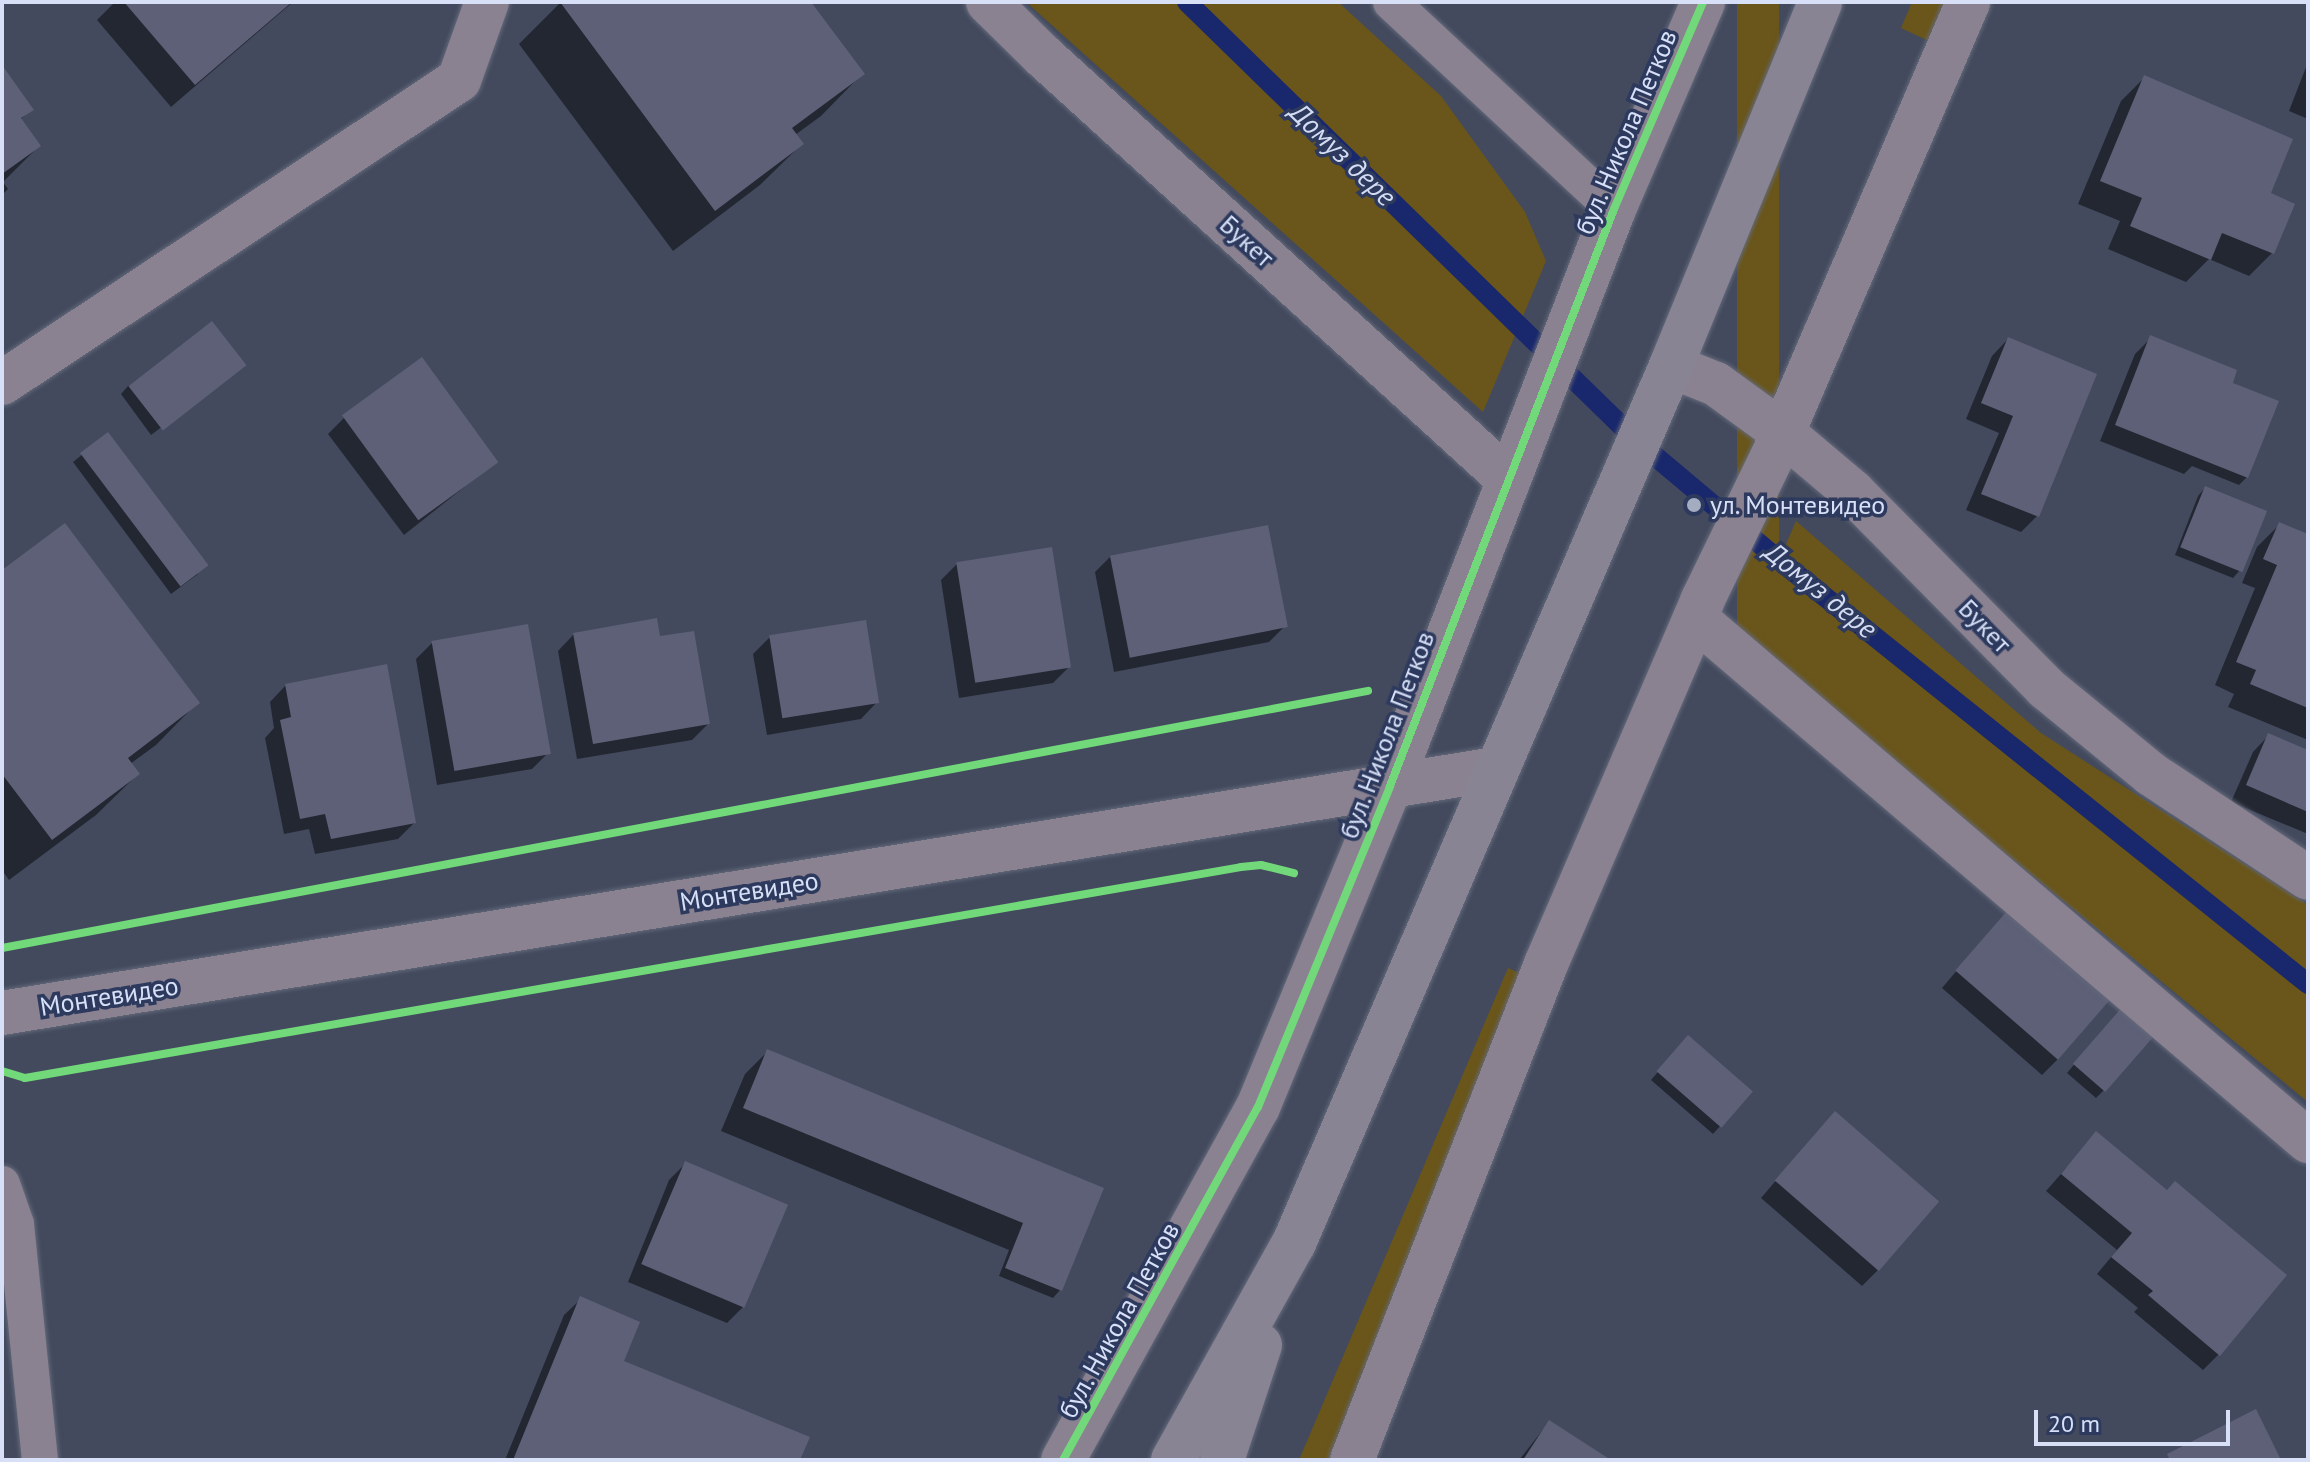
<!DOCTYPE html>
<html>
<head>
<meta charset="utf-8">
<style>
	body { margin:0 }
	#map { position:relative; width:2310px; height:1462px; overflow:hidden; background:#434a5e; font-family:"PT Sans",sans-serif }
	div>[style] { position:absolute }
	.green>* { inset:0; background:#6a561a; transform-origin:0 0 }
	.shadow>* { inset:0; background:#0007 }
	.stream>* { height:20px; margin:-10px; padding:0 10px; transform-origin:10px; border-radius:10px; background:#19276c }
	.building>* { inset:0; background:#5e6078; transform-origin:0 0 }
	.roads { filter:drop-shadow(0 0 2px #63697a) drop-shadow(0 0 2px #63697a) }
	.service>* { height:36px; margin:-18px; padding:0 18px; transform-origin:18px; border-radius:18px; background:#8a8191 }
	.minor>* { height:44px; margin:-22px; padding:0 22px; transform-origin:22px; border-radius:22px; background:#8a8191 }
	.tertiary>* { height:44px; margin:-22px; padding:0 22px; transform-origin:22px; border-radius:22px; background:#8a8191 }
	.trunk>* { height:44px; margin:-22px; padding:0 22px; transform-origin:22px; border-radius:22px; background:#888494 }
	.cycleway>* { height:8px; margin:-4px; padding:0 4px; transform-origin:4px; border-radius:4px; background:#71d979 }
	.dots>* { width:22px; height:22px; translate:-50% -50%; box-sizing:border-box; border:4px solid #2d3a5e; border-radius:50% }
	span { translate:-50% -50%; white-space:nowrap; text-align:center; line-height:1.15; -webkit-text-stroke:7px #2d3a5e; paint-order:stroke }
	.street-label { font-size:26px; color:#d7e0f7 }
	.poi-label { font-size:26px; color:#d7e0f7 }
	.left { translate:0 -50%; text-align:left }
	.water-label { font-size:28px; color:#d4dcf3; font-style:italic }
	.frame { position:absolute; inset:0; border:4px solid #d7e0f7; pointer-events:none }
	.scale { position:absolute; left:2034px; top:1410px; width:196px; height:36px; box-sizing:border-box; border:4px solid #d7e0f7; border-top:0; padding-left:10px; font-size:24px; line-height:28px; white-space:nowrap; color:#d7e0f7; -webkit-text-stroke:6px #2d3a5e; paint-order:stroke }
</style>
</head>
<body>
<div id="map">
	<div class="green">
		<div style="clip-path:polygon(1026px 2px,1338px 2px,1441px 96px,1525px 212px,1546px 261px,1483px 412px)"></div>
		<div style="left:1737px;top:2px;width:42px;height:678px"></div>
		<div style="clip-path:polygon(1912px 2px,1947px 2px,1931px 42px,1901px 28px)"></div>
		<div style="clip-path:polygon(1796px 521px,2041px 733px,2308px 905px,2308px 1102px,1745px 639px)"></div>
		<div style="clip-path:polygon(1508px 968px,1531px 978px,1336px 1460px,1299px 1460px)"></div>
	</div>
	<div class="shadow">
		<div style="clip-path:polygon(115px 2px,293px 2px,171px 107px,97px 20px)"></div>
		<div style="clip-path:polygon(561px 2px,808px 2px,862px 74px,821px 116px,795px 135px,802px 144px,760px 185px,673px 251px,519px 44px)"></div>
		<div style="clip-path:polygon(2308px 62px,2308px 119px,2289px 111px)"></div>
		<div style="clip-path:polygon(2px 68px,31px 109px,20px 120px,39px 146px,3px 182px,8px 189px,2px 195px)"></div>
		<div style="clip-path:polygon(2144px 78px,2268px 194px,2272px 253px,2249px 276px,2209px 259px,2186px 282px,2108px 249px,2120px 221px,2078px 204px,2121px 101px)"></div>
		<div style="clip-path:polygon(2151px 338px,2227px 391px,2247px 477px,2239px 485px,2192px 466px,2184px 474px,2100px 441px,2135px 354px)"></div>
		<div style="clip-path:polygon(2008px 339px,2037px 516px,2021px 532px,1966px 510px,1999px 433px,1966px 419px,1992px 356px)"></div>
		<div style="clip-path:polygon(235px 372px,151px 435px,121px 394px,128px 386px)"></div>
		<div style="clip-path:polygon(344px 418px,497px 461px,404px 535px,328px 434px)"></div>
		<div style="clip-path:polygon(108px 434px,198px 574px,171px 594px,73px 462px)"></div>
		<div style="clip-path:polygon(2205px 488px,2240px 570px,2233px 578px,2175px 555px,2198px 496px)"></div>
		<div style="clip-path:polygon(2280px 524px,2308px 536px,2308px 740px,2228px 707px,2234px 694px,2215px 685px,2255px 588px,2242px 583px,2257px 547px)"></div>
		<div style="clip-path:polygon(1111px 556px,1285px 626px,1269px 642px,1114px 672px,1095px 572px)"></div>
		<div style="clip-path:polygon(957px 564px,1069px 667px,1053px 683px,959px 698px,941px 580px)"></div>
		<div style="clip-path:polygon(2px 572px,197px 703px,156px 745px,130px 764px,138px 774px,96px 815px,9px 880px,2px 870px)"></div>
		<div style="clip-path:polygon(574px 634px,659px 639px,708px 724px,692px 740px,577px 759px,558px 651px)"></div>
		<div style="clip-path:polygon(769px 638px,877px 702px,861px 719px,767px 735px,753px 654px)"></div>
		<div style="clip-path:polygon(432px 643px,548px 753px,532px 769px,437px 785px,416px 659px)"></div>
		<div style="clip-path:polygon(286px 685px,414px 823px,398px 839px,315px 854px,309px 829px,284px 834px,265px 738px,274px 728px,270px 702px)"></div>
		<div style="clip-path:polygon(2269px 735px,2308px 752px,2308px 834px,2231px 802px,2253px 752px)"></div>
		<div style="clip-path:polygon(1997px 923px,2058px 1059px,2042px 1075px,1942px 988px)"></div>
		<div style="clip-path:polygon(2116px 1015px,2104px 1090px,2096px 1098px,2067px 1073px)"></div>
		<div style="clip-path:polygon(1681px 1045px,1751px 1092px,1713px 1134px,1651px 1080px)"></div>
		<div style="clip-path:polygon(768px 1051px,1102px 1189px,1060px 1290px,1053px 1298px,999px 1276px,1009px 1250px,721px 1131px,745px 1074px)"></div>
		<div style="clip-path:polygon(1819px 1130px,1878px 1270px,1862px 1286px,1761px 1198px)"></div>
		<div style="clip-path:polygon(2096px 1134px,2219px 1354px,2203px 1370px,2134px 1312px,2138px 1308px,2097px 1274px,2117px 1250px,2046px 1191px)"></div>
		<div style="clip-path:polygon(685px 1164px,785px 1205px,743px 1307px,727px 1323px,628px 1282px,669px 1180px)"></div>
		<div style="clip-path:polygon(581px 1299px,621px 1362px,798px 1460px,505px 1460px,564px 1315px)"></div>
		<div style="clip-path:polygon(1549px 1422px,1607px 1460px,1519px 1460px)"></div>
	</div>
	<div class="stream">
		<div style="left:1187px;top:2px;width:629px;rotate:44.29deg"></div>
		<div style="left:1637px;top:441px;width:185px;rotate:40deg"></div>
		<div style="left:1779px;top:560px;width:678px;rotate:38.71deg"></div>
	</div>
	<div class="building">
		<div style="clip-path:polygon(124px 2px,292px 2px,195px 85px)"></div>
		<div style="clip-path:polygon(560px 2px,811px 2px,865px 74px,792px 128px,804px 144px,715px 211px)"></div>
		<div style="clip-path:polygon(2px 65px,34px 110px,21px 118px,41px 146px,2px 174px)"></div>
		<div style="clip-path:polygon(2144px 75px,2293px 139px,2271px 193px,2295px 204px,2274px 254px,2222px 233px,2211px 260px,2130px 226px,2142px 198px,2100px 181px)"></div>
		<div style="left:212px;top:321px;width:56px;height:106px;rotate:52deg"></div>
		<div style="clip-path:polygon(2150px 335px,2237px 370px,2233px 383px,2279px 401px,2248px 478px,2115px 425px)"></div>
		<div style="clip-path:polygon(2008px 337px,2097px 374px,2039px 517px,1981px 494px,2013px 416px,1981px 403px)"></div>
		<div style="left:422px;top:357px;width:130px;height:99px;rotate:54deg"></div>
		<div style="left:108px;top:432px;width:167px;height:35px;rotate:53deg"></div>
		<div style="left:2205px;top:486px;width:67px;height:66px;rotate:22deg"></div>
		<div style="clip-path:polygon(2279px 522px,2308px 534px,2308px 708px,2250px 684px,2256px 670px,2236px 662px,2277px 565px,2263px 559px)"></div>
		<div style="clip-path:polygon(65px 523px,200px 703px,128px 758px,140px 774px,52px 840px,2px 774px,2px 570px)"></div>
		<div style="left:1268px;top:525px;width:104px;height:161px;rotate:79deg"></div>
		<div style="left:1052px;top:547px;width:122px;height:97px;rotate:81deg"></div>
		<div style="clip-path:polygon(657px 618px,660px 636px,694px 631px,710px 724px,593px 744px,573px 633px)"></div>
		<div style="left:866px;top:620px;width:84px;height:98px;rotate:81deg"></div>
		<div style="left:528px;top:624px;width:132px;height:98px;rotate:80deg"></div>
		<div style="clip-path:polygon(387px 664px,416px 823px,331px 839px,325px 814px,300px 819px,280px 720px,291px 717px,285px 684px)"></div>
		<div style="clip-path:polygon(2268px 733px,2308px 750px,2308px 812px,2246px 785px)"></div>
		<div style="left:2013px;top:904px;width:136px;height:88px;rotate:41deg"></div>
		<div style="left:2124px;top:1005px;width:43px;height:78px;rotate:41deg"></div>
		<div style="left:1688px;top:1035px;width:86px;height:48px;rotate:41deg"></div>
		<div style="clip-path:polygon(767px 1049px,1104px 1188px,1062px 1291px,1005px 1268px,1023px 1223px,743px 1108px)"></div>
		<div style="left:1835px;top:1111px;width:138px;height:92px;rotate:41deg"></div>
		<div style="clip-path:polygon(2096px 1131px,2167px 1190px,2175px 1181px,2287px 1275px,2220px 1356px,2148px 1295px,2153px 1291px,2111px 1257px,2132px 1233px,2061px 1174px)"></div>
		<div style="left:685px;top:1161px;width:112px;height:112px;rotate:23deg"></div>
		<div style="clip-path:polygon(580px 1296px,640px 1322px,624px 1361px,810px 1437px,800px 1460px,513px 1460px)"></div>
		<div style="clip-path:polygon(2256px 1409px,2281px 1460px,2170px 1460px,2167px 1454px)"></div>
		<div style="clip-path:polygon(1549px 1420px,1611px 1460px,1523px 1460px)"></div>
	</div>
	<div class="roads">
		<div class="service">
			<div style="left:1391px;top:2px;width:304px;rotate:42.9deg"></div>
			<div style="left:2px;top:1184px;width:42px;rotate:70.7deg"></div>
			<div style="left:16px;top:1224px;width:237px;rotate:84.2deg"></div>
		</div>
		<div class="minor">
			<div style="left:988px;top:2px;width:77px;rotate:44.5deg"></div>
			<div style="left:1043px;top:56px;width:627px;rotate:42.29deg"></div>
			<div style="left:1671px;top:366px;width:48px;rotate:21.8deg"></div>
			<div style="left:1716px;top:384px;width:82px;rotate:36deg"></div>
			<div style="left:1782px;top:432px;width:93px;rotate:40.2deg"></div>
			<div style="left:1853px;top:492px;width:275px;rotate:45.4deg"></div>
			<div style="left:2046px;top:688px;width:136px;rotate:39.3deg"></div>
			<div style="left:2151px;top:774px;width:188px;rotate:33.5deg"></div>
			<div style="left:2px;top:383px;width:548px;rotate:-33.55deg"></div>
			<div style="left:459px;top:80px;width:83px;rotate:-70.3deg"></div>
			<div style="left:1695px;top:618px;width:806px;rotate:40.47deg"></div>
			<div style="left:1063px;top:1460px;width:403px;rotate:-61.1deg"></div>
			<div style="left:1258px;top:1107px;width:347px;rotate:-67.6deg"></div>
			<div style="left:1390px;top:786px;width:619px;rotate:-68.78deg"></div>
			<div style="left:1614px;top:209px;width:225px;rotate:-66.7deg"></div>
			<div style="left:1352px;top:1460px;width:533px;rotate:-68.64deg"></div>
			<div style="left:1546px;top:964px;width:395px;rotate:-66.7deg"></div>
			<div style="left:1702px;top:601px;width:165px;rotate:-64.1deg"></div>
			<div style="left:1774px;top:453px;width:491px;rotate:-66.7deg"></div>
		</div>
		<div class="tertiary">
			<div style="left:2px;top:1013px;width:1514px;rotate:-9.28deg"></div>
		</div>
		<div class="trunk">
			<div style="left:1173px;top:1460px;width:248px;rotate:-60.9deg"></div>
			<div style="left:1294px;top:1243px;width:955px;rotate:-66.74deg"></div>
			<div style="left:1671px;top:366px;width:393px;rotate:-67.7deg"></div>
			<div style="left:1222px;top:1460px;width:121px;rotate:-71.7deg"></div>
		</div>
	</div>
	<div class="cycleway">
		<div style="left:2px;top:948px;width:1390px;rotate:-10.66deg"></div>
		<div style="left:2px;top:1071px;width:24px;rotate:17deg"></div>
		<div style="left:25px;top:1078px;width:1234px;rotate:-9.84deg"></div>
		<div style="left:1241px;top:867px;width:20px;rotate:-6deg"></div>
		<div style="left:1261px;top:865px;width:34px;rotate:14deg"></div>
		<div style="left:1063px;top:1460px;width:403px;rotate:-61.1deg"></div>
		<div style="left:1258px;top:1107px;width:347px;rotate:-67.6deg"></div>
		<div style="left:1390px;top:786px;width:619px;rotate:-68.78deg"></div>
		<div style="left:1614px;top:209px;width:225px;rotate:-66.7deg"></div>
	</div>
	<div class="dots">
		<div style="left:1694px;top:505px;background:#a3acc1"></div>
	</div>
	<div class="street-label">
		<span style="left:1626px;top:132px;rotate:-67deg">бул. Никола Петков</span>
		<span style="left:1247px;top:241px;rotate:42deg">Букет</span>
		<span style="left:1985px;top:626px;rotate:46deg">Букет</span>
		<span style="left:1387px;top:735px;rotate:-69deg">бул. Никола Петков</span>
		<span style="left:749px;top:891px;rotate:-9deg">Монтевидео</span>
		<span style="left:109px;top:996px;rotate:-9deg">Монтевидео</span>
		<span style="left:1119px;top:1320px;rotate:-61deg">бул. Никола Петков</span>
	</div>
	<div class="poi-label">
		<span class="left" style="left:1710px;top:505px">ул. Монтевидео</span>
	</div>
	<div class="water-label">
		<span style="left:1343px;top:154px;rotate:44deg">Домуз дере</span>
		<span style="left:1821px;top:590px;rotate:39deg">Домуз дере</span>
	</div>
	<div class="frame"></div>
	<div class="scale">20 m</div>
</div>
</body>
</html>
